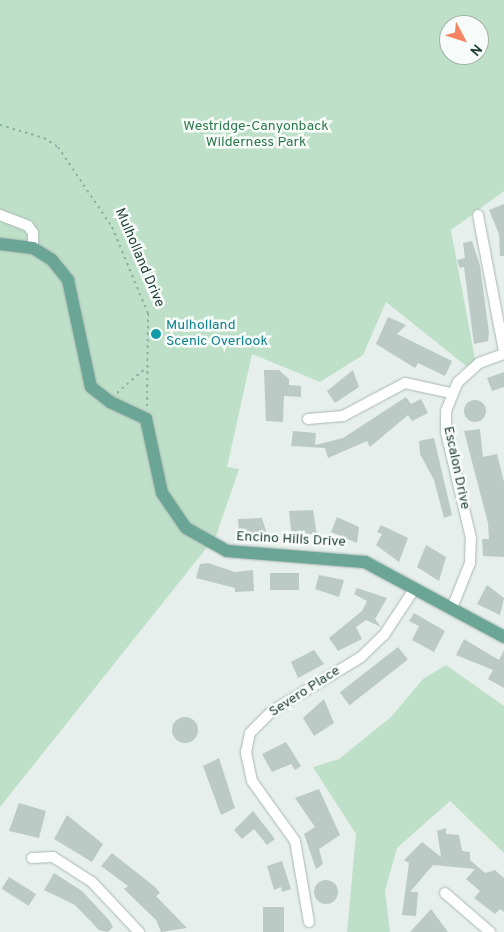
<!DOCTYPE html>
<html>
<head>
<meta charset="utf-8">
<style>
	body { margin:0 }
	#map { position:relative; width:504px; height:932px; overflow:hidden; background:#e6efeb; font-family:Overpass,sans-serif }
	div>[style] { position:absolute }
	.green>* { inset:0; background:#bfe0c8 }
	.building>* { inset:0; background:#bbcac4; transform-origin:0 0 }
	.round { border-radius:50% }
	.path>* { height:2px; margin-top:-1px; transform-origin:0; background:repeating-linear-gradient(90deg,#86b3a5 0 2.5px,transparent 0 6.5px) }
	.roads { filter:drop-shadow(0 0 1px #a8b8b2) drop-shadow(0 0 1px #a8b8b2) }
	.minor>* { height:10px; margin:-5px; padding:0 5px; transform-origin:5px; border-radius:5px; background:#fff }
	.major>* { height:12px; margin:-6px; padding:0 6px; transform-origin:6px; border-radius:6px; background:#6aa596 }
	.dots>* { width:14px; height:14px; translate:-50% -50%; box-sizing:border-box; border:2px solid #f7fbf9; border-radius:50% }
	span { translate:-50% -50%; white-space:nowrap; text-align:center; line-height:1.15; -webkit-text-stroke:5px #f7fbf9; paint-order:stroke }
	.park-label { font-size:14px; color:#2d7a4b }
	.street-label { font-size:14px; color:#24423a }
	.culture-label { font-size:14px; color:#0d838f }
	.left { translate:0 -50%; text-align:left }
	.north { position:absolute; left:439px; top:15px; width:50px; height:50px; box-sizing:border-box; background:#f7fbf9; border:1px solid #a3b1ad; border-radius:50%; rotate:130deg; font-size:14px; font-weight:700; line-height:20px; text-align:center; color:#24423a }
	.north::after { content:''; display:block; margin:auto; width:18px; height:22px; background:#f4845f; clip-path:polygon(50% 0,100% 100%,50% 72%,0 100%) }
</style>
</head>
<body>
<div id="map">
	<div class="green">
		<div style="clip-path:polygon(evenodd,0 0,504px 0,504px 191px,451px 230px,476px 365px,470px 369px,386px 302px,363px 355px,320px 382px,252px 354px,227px 467px,239px 469px,216px 536px,0 807px,0 0,449px 25px,479px 25px,479px 55px,449px 55px,449px 25px)"></div>
		<div style="clip-path:polygon(446px 665px,504px 706px,504px 853px,450px 801px,397px 848px,385px 891px,390px 932px,347px 932px,356px 834px,313px 767px,339px 759px,391px 717px,423px 679px)"></div>
	</div>
	<div class="building">
		<div style="clip-path:polygon(504px 204px,504px 256px,500px 256px,499px 234px,489px 210px)"></div>
		<div style="clip-path:polygon(472px 241px,480px 266px,489px 333px,488px 341px,474px 344px,464px 267px,460px 268px,457px 260px,465px 258px,463px 243px)"></div>
		<div style="clip-path:polygon(388px 317px,406px 325px,397px 334px,452px 361px,445px 376px,418px 363px,415px 368px,376px 344px)"></div>
		<div style="clip-path:polygon(264px 370px,279px 370px,289px 379px,289px 385px,301px 386px,301px 397px,284px 396px,283px 422px,266px 421px)"></div>
		<div style="clip-path:polygon(353px 370px,359px 387px,335px 403px,327px 391px)"></div>
		<div style="clip-path:polygon(504px 372px,504px 387px,492px 391px,487px 378px)"></div>
		<div style="clip-path:polygon(406px 397px,411px 404px,421px 399px,428px 413px,412px 421px,408px 415px,370px 447px,367px 441px,328px 458px,325px 448px,291px 446px,293px 431px,316px 433px,315px 445px,343px 438px)"></div>
		<div class="round" style="left:464px;top:400px;width:22px;height:22px"></div>
		<div style="clip-path:polygon(480px 429px,483px 457px,497px 454px,504px 482px,504px 557px,483px 556px,482px 539px,489px 539px,488px 523px,464px 431px)"></div>
		<div style="clip-path:polygon(434px 438px,452px 515px,444px 518px,434px 480px,420px 454px,419px 441px)"></div>
		<div style="clip-path:polygon(313px 510px,317px 535px,291px 531px,289px 511px)"></div>
		<div style="clip-path:polygon(337px 517px,359px 527px,357px 543px,331px 532px)"></div>
		<div style="clip-path:polygon(262px 518px,267px 534px,239px 534px,238px 519px)"></div>
		<div style="clip-path:polygon(381px 525px,408px 538px,399px 562px,376px 545px,382px 534px,377px 532px)"></div>
		<div style="clip-path:polygon(426px 545px,446px 557px,439px 581px,417px 567px)"></div>
		<div style="clip-path:polygon(208px 563px,235px 572px,253px 570px,254px 591px,235px 592px,235px 588px,196px 578px,200px 564px)"></div>
		<div style="left:299px;top:573px;width:17px;height:29px;rotate:90deg"></div>
		<div style="clip-path:polygon(319px 575px,344px 580px,339px 597px,315px 589px)"></div>
		<div style="clip-path:polygon(487px 585px,504px 598px,500px 615px,477px 604px)"></div>
		<div style="clip-path:polygon(357px 588px,387px 598px,375px 619px,381px 627px,366px 620px,356px 627px,362px 639px,338px 651px,329px 638px,362px 611px,367px 601px,354px 594px)"></div>
		<div style="clip-path:polygon(414px 613px,445px 631px,434px 652px,412px 640px,419px 626px,409px 621px)"></div>
		<div style="clip-path:polygon(464px 639px,499px 660px,504px 650px,504px 688px,488px 679px,493px 670px,456px 655px)"></div>
		<div style="left:398px;top:647px;width:16px;height:74px;rotate:52deg"></div>
		<div style="clip-path:polygon(314px 650px,324px 664px,298px 678px,291px 662px)"></div>
		<div style="clip-path:polygon(324px 699px,334px 723px,314px 736px,303px 718px)"></div>
		<div class="round" style="left:172px;top:717px;width:26px;height:26px"></div>
		<div style="clip-path:polygon(286px 742px,301px 766px,295px 770px,291px 764px,272px 772px,262px 754px)"></div>
		<div style="clip-path:polygon(219px 758px,235px 808px,221px 815px,203px 766px)"></div>
		<div style="clip-path:polygon(319px 789px,340px 835px,319px 849px,323px 864px,316px 869px,304px 834px,315px 827px,295px 798px)"></div>
		<div style="clip-path:polygon(19px 803px,46px 811px,39px 838px,9px 831px)"></div>
		<div style="clip-path:polygon(253px 811px,275px 839px,267px 845px,254px 829px,242px 839px,234px 830px)"></div>
		<div style="clip-path:polygon(67px 815px,103px 844px,92px 862px,54px 839px)"></div>
		<div style="clip-path:polygon(446px 828px,446px 834px,459px 835px,462px 851px,470px 852px,470px 860px,485px 873px,495px 870px,504px 878px,504px 912px,500px 909px,495px 914px,474px 898px,480px 891px,466px 879px,475px 869px,433px 865px,410px 892px,418px 892px,416px 916px,402px 915px,409px 863px,404px 860px,422px 842px,441px 857px,437px 831px)"></div>
		<div style="clip-path:polygon(112px 853px,155px 887px,160px 893px,156px 896px,187px 928px,161px 932px,156px 920px,124px 889px,128px 886px,101px 866px)"></div>
		<div style="clip-path:polygon(282px 861px,291px 889px,282px 892px,281px 887px,274px 890px,267px 866px)"></div>
		<div style="clip-path:polygon(54px 873px,82px 891px,109px 920px,113px 927px,108px 932px,99px 930px,75px 905px,44px 890px)"></div>
		<div style="left:9px;top:877px;width:32px;height:14px;rotate:32deg"></div>
		<div class="round" style="left:314px;top:880px;width:24px;height:24px"></div>
		<div style="left:263px;top:907px;width:21px;height:25px"></div>
		<div style="clip-path:polygon(431px 909px,448px 932px,410px 932px)"></div>
	</div>
	<div class="path">
		<div style="left:0;top:125px;width:46px;rotate:16.5deg"></div>
		<div style="left:44px;top:138px;width:17px;rotate:33deg"></div>
		<div style="left:58px;top:147px;width:97px;rotate:56deg"></div>
		<div style="left:112px;top:227px;width:93px;rotate:67.3deg"></div>
		<div style="left:148px;top:313px;width:96px;rotate:90.6deg"></div>
		<div style="left:117px;top:393px;width:40px;rotate:-41deg"></div>
	</div>
	<div class="roads">
		<div class="minor">
			<div style="left:0;top:215px;width:30px;rotate:21deg"></div>
			<div style="left:28px;top:226px;width:9px;rotate:54deg"></div>
			<div style="left:33px;top:233px;width:15px;rotate:90deg"></div>
			<div style="left:478px;top:215px;width:138px;rotate:79.2deg"></div>
			<div style="left:308px;top:419px;width:35px;rotate:-5deg"></div>
			<div style="left:343px;top:416px;width:70px;rotate:-28deg"></div>
			<div style="left:405px;top:383px;width:47px;rotate:12.3deg"></div>
			<div style="left:452px;top:608px;width:48px;rotate:-68.2deg"></div>
			<div style="left:470px;top:563px;width:25px;rotate:-88deg"></div>
			<div style="left:471px;top:538px;width:109px;rotate:-103.3deg"></div>
			<div style="left:446px;top:432px;width:21px;rotate:-90deg"></div>
			<div style="left:446px;top:411px;width:31px;rotate:-68deg"></div>
			<div style="left:458px;top:382px;width:28px;rotate:-42deg"></div>
			<div style="left:479px;top:363px;width:27px;rotate:-20deg"></div>
			<div style="left:32px;top:858px;width:21px;rotate:-3deg"></div>
			<div style="left:53px;top:857px;width:46px;rotate:32.7deg"></div>
			<div style="left:92px;top:882px;width:69px;rotate:46.8deg"></div>
			<div style="left:445px;top:893px;width:60px;rotate:40.9deg"></div>
			<div style="left:309px;top:922px;width:82px;rotate:-99.8deg"></div>
			<div style="left:295px;top:841px;width:74px;rotate:-125.6deg"></div>
			<div style="left:252px;top:781px;width:30px;rotate:-102deg"></div>
			<div style="left:246px;top:752px;width:19px;rotate:-78deg"></div>
			<div style="left:250px;top:733px;width:31px;rotate:-45deg"></div>
			<div style="left:272px;top:711px;width:104px;rotate:-31.2deg"></div>
			<div style="left:361px;top:657px;width:32px;rotate:-44deg"></div>
			<div style="left:384px;top:635px;width:56px;rotate:-56.6deg"></div>
		</div>
		<div class="major">
			<div style="left:0;top:244px;width:33px;rotate:7deg"></div>
			<div style="left:33px;top:248px;width:22px;rotate:32deg"></div>
			<div style="left:52px;top:260px;width:26px;rotate:51deg"></div>
			<div style="left:68px;top:280px;width:109px;rotate:77.9deg"></div>
			<div style="left:91px;top:387px;width:24px;rotate:38deg"></div>
			<div style="left:110px;top:402px;width:40px;rotate:25deg"></div>
			<div style="left:146px;top:419px;width:76px;rotate:77.8deg"></div>
			<div style="left:162px;top:493px;width:42px;rotate:55.6deg"></div>
			<div style="left:186px;top:528px;width:47px;rotate:29.3deg"></div>
			<div style="left:227px;top:551px;width:138px;rotate:4.6deg"></div>
			<div style="left:365px;top:562px;width:158px;rotate:28.3deg"></div>
		</div>
	</div>
	<div class="dots">
		<div style="left:156px;top:334px;background:#0f9aa8"></div>
	</div>
	<div class="park-label">
		<span style="left:256px;top:135px">Westridge-Canyonback<br>Wilderness Park</span>
	</div>
	<div class="street-label">
		<span style="left:139px;top:258px;rotate:67deg">Mulholland Drive</span>
		<span style="left:456px;top:468px;rotate:78deg">Escalon Drive</span>
		<span style="left:291px;top:540px;rotate:3deg">Encino Hills Drive</span>
		<span style="left:305px;top:692px;rotate:-33deg">Severo Place</span>
	</div>
	<div class="culture-label">
		<span class="left" style="left:166px;top:334px">Mulholland<br>Scenic Overlook</span>
	</div>
	<div class="north">N</div>
</div>
</body>
</html>
